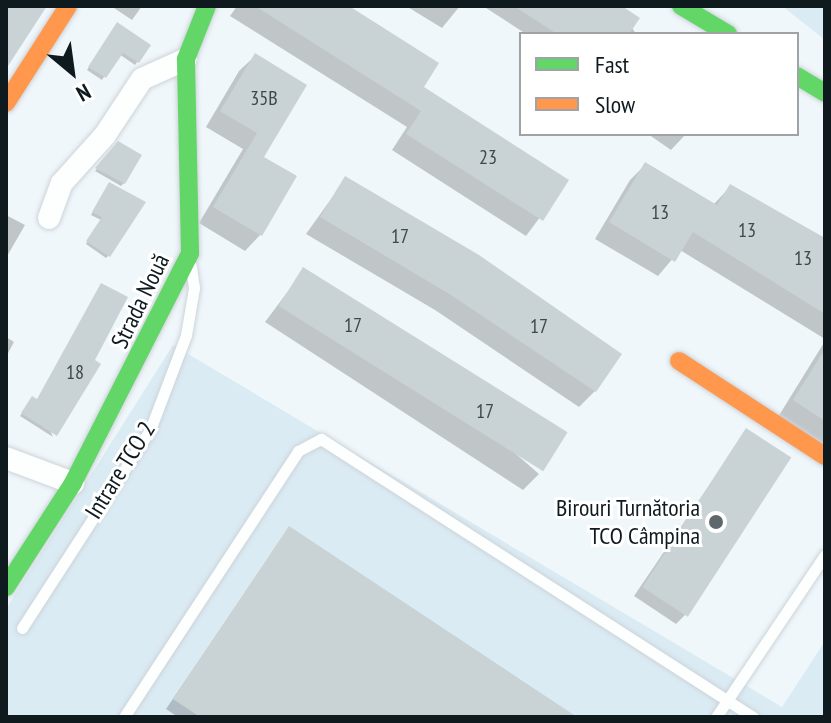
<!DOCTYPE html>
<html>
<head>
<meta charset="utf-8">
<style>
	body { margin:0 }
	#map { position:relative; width:831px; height:723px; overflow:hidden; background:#f0f7fb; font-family:"PT Sans Narrow",sans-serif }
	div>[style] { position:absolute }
	.built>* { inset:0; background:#dbebf4 }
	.shadow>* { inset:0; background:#0003 }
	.building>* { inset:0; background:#c9d3d5; transform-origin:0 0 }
	.roads { filter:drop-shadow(0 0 2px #ccd4d9) drop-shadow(0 0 2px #ccd4d9) }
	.lane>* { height:11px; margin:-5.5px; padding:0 5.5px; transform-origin:5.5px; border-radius:5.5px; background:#fdfefe }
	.street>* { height:22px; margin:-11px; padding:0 11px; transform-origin:11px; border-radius:11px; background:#fdfefe }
	.fast>* { height:18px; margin:-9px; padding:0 9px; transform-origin:9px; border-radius:9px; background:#63d668 }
	.slow>* { height:18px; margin:-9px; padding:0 9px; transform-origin:9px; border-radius:9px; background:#ff974d }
	.dots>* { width:22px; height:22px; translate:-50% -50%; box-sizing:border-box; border:4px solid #fff; border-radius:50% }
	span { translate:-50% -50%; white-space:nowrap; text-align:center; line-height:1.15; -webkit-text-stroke:6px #fff; paint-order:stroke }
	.number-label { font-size:20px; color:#3e484c }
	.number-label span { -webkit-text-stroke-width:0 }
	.street-label { font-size:24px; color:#0f1a1f }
	.poi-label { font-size:24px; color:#0f1a1f }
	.right { translate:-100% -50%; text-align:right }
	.frame { position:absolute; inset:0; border:8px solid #0f1a1f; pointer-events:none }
	.legend { position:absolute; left:519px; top:32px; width:280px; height:104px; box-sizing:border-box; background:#fff; border:2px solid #9fa3a5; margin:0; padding:10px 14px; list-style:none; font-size:24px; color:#0f1a1f }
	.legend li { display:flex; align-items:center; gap:16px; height:40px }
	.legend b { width:40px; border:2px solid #9fa3a5 }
	.north { position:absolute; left:32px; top:32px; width:80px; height:80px; -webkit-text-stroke:6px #fff; paint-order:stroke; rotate:151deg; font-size:22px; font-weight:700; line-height:32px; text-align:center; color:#0f1a1f }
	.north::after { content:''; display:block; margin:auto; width:28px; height:36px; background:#0f1a1f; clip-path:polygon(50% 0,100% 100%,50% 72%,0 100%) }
</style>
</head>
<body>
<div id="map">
	<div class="built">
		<div style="clip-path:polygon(782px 6px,825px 6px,825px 40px,815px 32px)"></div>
		<div style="clip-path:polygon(173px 345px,782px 707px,825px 641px,825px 717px,6px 717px,6px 609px)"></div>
	</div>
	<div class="shadow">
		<div style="clip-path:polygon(111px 6px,142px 6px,132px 20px)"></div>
		<div style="clip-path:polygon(237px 6px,345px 6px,421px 87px,567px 181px,526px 236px,392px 150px,407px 127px,230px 16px)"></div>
		<div style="clip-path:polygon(406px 6px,460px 6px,442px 28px)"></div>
		<div style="clip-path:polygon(483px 6px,618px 6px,636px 34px,526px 34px)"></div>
		<div style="clip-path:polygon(115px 27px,149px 45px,135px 65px,119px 54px,102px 80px,87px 70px)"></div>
		<div style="clip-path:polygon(255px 56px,260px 235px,245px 251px,199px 223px,243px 149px,206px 127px,239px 71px)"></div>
		<div style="clip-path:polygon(648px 134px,686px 134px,671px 150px)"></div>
		<div style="clip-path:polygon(118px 144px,124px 183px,121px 186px,95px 171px)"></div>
		<div style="clip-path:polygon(645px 165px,713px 205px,730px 187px,825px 242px,825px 339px,680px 250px,658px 276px,595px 239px,630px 180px)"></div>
		<div style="clip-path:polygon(346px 178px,620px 354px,595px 391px,579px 407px,435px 310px,306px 234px)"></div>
		<div style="clip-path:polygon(107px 187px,109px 255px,106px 258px,86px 244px,101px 220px,91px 215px)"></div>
		<div style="clip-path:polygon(6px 215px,25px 225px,6px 258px)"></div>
		<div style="clip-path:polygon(304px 270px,539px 474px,523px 490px,265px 322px)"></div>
		<div style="clip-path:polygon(6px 337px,14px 342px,6px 357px)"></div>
		<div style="clip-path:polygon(825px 341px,825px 446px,778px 417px)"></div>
		<div style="clip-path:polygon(30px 401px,37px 401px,53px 437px,20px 416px)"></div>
		<div style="clip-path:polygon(746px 431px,685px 615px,676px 624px,634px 596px)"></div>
		<div style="clip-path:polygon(289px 528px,574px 717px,178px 717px,166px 709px)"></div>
	</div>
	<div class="building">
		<div style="clip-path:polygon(6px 6px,47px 6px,6px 69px)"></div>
		<div style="clip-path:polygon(255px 6px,349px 6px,439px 63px,424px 87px,569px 180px,543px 221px,406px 134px,421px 111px)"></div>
		<div style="clip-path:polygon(514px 6px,622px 6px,640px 18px,629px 34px,557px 34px)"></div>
		<div style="clip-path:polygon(117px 22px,151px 45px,139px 63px,123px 53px,106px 78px,88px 67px)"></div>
		<div style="clip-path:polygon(255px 53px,307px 85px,264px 157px,297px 176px,262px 236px,213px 207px,257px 133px,220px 111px)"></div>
		<div style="clip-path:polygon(118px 141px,142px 155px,125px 184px,95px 168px)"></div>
		<div style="clip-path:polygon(645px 162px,717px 205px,730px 184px,825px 238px,825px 314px,693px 232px,675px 262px,609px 222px)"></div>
		<div style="clip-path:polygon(345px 176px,479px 255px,622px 354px,596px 392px,451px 295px,320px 217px)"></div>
		<div style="clip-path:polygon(109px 182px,146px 202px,110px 257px,86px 241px,102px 217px,92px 212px)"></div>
		<div style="left:303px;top:267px;width:312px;height:46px;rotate:32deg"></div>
		<div style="clip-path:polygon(101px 283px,128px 297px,95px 360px,101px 364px,57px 436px,21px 413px,32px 396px,37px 399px)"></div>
		<div style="clip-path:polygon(825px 349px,825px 421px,793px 400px)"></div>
		<div style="left:746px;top:428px;width:54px;height:190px;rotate:33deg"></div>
		<div style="clip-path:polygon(289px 526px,577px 717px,200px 717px,173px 699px)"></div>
	</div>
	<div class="roads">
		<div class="lane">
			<div style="left:22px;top:628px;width:236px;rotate:-57.1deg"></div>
			<div style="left:150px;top:430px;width:102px;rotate:-69.2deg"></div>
			<div style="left:186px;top:335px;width:48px;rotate:-80.3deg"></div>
			<div style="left:194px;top:288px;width:22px;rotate:-98deg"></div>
			<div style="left:124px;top:717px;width:318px;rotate:-56.8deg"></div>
			<div style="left:298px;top:451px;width:26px;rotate:-28deg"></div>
			<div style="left:321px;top:439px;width:514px;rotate:32.76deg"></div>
			<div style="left:716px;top:717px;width:195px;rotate:-56.1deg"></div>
		</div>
		<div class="street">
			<div style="left:49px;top:218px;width:37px;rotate:-70deg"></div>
			<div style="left:62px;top:183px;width:64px;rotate:-48.1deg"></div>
			<div style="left:105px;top:135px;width:67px;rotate:-56.5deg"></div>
			<div style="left:142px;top:79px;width:48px;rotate:-24.4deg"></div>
			<div style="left:6px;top:458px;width:72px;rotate:20.5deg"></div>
		</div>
		<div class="fast">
			<div style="left:681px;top:6px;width:55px;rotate:30.8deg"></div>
			<div style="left:797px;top:76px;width:33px;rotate:31deg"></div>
			<div style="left:6px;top:587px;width:124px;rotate:-57.2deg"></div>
			<div style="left:73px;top:483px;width:258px;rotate:-63deg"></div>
			<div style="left:190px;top:253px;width:194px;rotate:-91.2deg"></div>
			<div style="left:186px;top:59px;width:57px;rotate:-68.4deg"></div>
		</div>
		<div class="slow">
			<div style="left:6px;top:103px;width:115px;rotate:-57.4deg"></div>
			<div style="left:679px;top:361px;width:174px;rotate:33.1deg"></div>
		</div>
	</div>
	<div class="dots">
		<div style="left:716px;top:522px;background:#5e676c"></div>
	</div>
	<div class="number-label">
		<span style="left:264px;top:98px">35B</span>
		<span style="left:488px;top:157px">23</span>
		<span style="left:660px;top:212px">13</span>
		<span style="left:747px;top:230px">13</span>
		<span style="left:400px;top:236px">17</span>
		<span style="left:803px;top:258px">13</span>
		<span style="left:353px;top:325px">17</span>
		<span style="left:539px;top:326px">17</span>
		<span style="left:75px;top:372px">18</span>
		<span style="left:485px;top:411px">17</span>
	</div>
	<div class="street-label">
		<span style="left:140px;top:301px;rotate:-64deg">Strada Nouă</span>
		<span style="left:120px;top:470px;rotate:-58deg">Intrare TCO 2</span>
	</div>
	<div class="poi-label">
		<span class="right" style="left:700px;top:522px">Birouri Turnătoria<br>TCO Câmpina</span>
	</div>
	<div class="frame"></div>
	<ul class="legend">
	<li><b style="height:10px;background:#63d668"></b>Fast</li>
	<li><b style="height:10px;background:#ff974d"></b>Slow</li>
	</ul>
	<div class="north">N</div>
</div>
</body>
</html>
